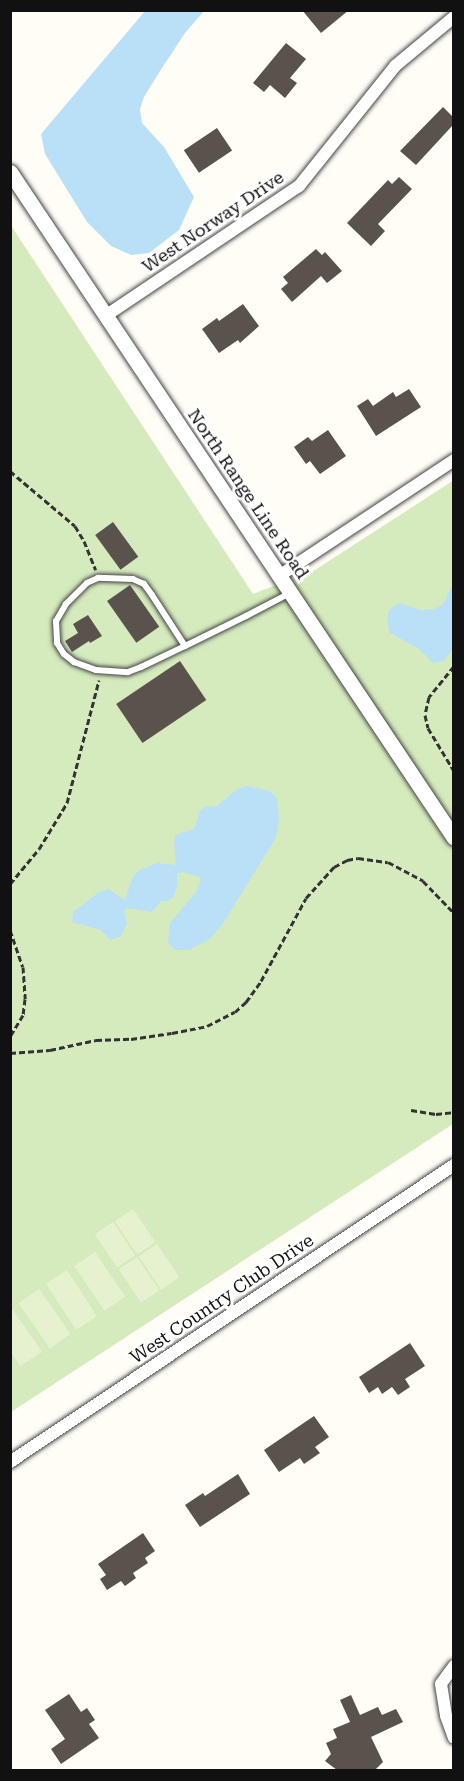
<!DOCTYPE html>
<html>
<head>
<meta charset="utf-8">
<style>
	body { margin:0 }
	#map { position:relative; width:464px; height:1781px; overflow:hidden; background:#fffdf5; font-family:"Roboto Serif",serif }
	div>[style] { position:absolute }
	.green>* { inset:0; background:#d5ebbd }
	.pitch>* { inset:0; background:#e6f2cf; transform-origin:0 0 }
	.water>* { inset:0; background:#b9e0f7 }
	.building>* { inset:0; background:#5a524d; transform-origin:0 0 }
	.path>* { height:3px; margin-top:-1.5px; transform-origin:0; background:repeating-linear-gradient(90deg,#333 0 6px,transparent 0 9px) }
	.roads { filter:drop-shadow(0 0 2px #444) drop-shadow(0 0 2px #444) }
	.service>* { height:6px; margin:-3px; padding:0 3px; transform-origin:3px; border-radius:3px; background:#fff }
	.minor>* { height:12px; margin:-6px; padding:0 6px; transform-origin:6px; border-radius:6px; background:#fff }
	.tertiary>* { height:15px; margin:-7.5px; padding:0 7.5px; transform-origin:7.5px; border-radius:7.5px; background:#fff }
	span { translate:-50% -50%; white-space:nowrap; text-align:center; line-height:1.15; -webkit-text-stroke:6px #fff; paint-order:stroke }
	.street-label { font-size:18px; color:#111 }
	.frame { position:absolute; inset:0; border:12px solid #111; pointer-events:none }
</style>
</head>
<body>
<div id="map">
	<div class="green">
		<div style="clip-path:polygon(10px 224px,253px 594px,315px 570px,454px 480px,453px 1124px,11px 1412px)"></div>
	</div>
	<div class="pitch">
		<div style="left:133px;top:1209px;width:40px;height:22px;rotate:56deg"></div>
		<div style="left:113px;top:1222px;width:40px;height:22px;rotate:56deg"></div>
		<div style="left:157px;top:1244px;width:40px;height:22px;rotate:56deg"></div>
		<div style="left:95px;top:1252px;width:54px;height:25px;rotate:56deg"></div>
		<div style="left:137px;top:1257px;width:40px;height:22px;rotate:56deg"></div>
		<div style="left:67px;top:1270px;width:55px;height:25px;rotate:57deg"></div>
		<div style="left:39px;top:1289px;width:55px;height:25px;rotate:55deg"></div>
		<div style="clip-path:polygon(11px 1307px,42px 1352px,20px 1366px,11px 1352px)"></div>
	</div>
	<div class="water">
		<div style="clip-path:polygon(145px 11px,204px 11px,185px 33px,160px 71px,144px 97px,140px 109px,142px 123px,164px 147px,194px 197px,179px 230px,149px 253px,131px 255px,111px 246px,87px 222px,45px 154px,41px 134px)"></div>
		<div style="clip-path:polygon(453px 584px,453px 649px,444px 661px,433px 663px,419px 649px,390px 633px,387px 620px,389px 610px,399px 603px,421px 610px,434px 609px,443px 604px)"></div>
		<div style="clip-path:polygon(247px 786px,270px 791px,277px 798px,279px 818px,276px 838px,224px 922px,210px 939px,189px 950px,175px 950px,168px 943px,170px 923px,196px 892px,201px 880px,199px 877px,183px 872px,177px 874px,177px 887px,173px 897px,168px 901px,161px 901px,152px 912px,126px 908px,124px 911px,127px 924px,120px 937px,110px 940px,101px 930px,72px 922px,73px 912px,99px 892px,108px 889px,125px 900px,132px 878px,139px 870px,157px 863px,176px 865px,174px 841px,176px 835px,195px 828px,199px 812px,204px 807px,217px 806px,237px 789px)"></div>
	</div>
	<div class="building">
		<div style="clip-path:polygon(302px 10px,349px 10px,321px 33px)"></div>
		<div style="clip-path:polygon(286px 43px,306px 59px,290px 78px,297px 83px,285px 98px,270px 85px,264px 92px,253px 83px)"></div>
		<div style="clip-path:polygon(443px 107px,453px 117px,453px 125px,416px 165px,400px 151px)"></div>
		<div style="left:217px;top:128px;width:27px;height:40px;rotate:56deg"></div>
		<div style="clip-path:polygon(399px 177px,412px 189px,378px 224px,385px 231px,371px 246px,347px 223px,388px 180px,392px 184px)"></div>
		<div style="clip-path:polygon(316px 249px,322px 255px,325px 252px,342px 271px,327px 283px,321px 276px,292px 302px,281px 289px,288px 283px,283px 277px)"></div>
		<div style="clip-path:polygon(243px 304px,259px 326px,240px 343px,238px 340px,219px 353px,202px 329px,217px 318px,219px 321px)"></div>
		<div style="clip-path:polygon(409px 389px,421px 407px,376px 436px,357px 406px,368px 399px,373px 406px,393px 392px,396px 397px)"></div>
		<div style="clip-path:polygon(328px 430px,346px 456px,320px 474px,310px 461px,306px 464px,294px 447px,308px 437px,312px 441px)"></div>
		<div style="left:113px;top:522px;width:43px;height:22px;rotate:54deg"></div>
		<div style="left:130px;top:585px;width:51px;height:28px;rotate:55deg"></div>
		<div style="clip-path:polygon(88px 615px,102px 636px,90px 643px,89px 641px,72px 652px,65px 641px,78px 633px,73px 624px)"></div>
		<div style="left:180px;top:661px;width:47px;height:77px;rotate:56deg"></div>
		<div style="clip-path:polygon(410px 1343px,425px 1366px,405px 1379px,410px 1387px,398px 1395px,392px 1387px,382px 1394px,378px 1387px,369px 1393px,359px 1377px)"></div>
		<div style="clip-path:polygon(314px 1416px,329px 1437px,315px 1447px,320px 1453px,304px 1464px,300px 1458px,279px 1472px,264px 1450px)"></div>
		<div style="clip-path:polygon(238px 1474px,250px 1494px,200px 1527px,185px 1505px,203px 1493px,205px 1496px)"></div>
		<div style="clip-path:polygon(143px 1533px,155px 1551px,145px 1558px,148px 1563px,133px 1573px,136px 1578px,125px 1586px,121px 1581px,107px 1590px,100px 1579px,106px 1575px,98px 1564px)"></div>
		<div style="clip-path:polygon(69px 1694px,81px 1712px,87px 1708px,95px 1720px,89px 1724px,99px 1738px,61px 1764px,51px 1749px,65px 1739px,45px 1710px)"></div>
		<div style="clip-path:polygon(351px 1695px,360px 1715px,378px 1707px,382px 1715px,396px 1709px,403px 1722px,371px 1737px,383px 1762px,375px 1770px,337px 1770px,325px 1761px,331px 1754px,326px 1743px,337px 1738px,333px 1729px,350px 1722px,340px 1700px)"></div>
	</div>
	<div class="path">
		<div style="left:10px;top:471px;width:85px;rotate:40.2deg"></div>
		<div style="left:75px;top:526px;width:17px;rotate:59deg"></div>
		<div style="left:84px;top:541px;width:31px;rotate:68deg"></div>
		<div style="left:454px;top:666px;width:40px;rotate:129deg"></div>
		<div style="left:429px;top:697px;width:18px;rotate:103deg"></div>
		<div style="left:425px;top:715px;width:13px;rotate:77deg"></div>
		<div style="left:428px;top:728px;width:50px;rotate:58.8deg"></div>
		<div style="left:10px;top:884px;width:45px;rotate:-50.4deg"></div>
		<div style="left:39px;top:849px;width:54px;rotate:-58.7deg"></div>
		<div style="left:67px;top:803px;width:127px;rotate:-75.4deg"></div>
		<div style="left:10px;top:930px;width:39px;rotate:71deg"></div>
		<div style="left:23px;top:967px;width:32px;rotate:86deg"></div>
		<div style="left:25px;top:999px;width:16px;rotate:97deg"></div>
		<div style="left:23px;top:1015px;width:26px;rotate:121deg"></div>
		<div style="left:10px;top:1053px;width:40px;rotate:-4.3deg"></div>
		<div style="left:50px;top:1050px;width:47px;rotate:-12.3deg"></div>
		<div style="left:96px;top:1040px;width:35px;rotate:-2deg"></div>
		<div style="left:131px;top:1039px;width:41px;rotate:-8.3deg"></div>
		<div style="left:172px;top:1033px;width:36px;rotate:-11deg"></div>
		<div style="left:207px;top:1026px;width:31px;rotate:-27deg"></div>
		<div style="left:235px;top:1012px;width:15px;rotate:-42deg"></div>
		<div style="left:246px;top:1002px;width:26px;rotate:-54deg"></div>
		<div style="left:261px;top:981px;width:94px;rotate:-61.5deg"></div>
		<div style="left:306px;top:898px;width:42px;rotate:-47.9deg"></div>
		<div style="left:334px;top:867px;width:15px;rotate:-28deg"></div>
		<div style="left:347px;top:860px;width:11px;rotate:-10deg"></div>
		<div style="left:358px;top:858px;width:30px;rotate:8deg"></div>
		<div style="left:388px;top:862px;width:40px;rotate:28deg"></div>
		<div style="left:423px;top:881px;width:45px;rotate:45.9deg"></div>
		<div style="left:411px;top:1110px;width:25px;rotate:9deg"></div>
		<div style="left:436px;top:1114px;width:18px;rotate:-6deg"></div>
	</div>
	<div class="roads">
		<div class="service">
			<div style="left:185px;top:646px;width:61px;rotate:-122.9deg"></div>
			<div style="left:152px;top:595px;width:14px;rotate:-126deg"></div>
			<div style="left:144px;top:584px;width:12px;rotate:-156deg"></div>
			<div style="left:133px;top:579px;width:35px;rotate:-178deg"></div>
			<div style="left:98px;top:578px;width:12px;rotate:156deg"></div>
			<div style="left:87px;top:583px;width:30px;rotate:135deg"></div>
			<div style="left:66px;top:604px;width:20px;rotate:120deg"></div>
			<div style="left:56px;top:621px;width:22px;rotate:87deg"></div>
			<div style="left:57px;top:643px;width:13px;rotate:58deg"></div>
			<div style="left:64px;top:654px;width:13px;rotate:39deg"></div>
			<div style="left:74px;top:662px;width:23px;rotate:20deg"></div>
			<div style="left:96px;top:670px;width:32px;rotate:4deg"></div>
			<div style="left:128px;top:672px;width:14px;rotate:-21deg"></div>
			<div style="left:141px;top:667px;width:49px;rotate:-25.5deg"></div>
			<div style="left:185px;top:646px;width:68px;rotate:-26.2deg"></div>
			<div style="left:246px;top:616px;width:50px;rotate:-27.6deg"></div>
		</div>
		<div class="minor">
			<div style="left:107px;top:315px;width:231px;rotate:-33.9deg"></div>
			<div style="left:299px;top:186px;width:154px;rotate:-51.3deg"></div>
			<div style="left:395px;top:66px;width:77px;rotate:-39.7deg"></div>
			<div style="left:279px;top:576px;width:210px;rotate:-33.5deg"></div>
			<div style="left:10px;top:1462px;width:534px;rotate:-33.78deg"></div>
			<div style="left:454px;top:1666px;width:22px;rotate:126deg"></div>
			<div style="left:441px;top:1684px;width:32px;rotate:81deg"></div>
			<div style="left:446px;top:1716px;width:23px;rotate:70deg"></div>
		</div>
		<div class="tertiary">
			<div style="left:10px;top:172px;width:800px;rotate:56.31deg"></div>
		</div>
	</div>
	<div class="street-label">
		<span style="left:213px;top:222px;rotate:-34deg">West Norway Drive</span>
		<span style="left:248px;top:494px;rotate:56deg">North Range Line Road</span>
		<span style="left:222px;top:1299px;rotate:-34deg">West Country Club Drive</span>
	</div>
	<div class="frame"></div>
</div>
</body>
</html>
